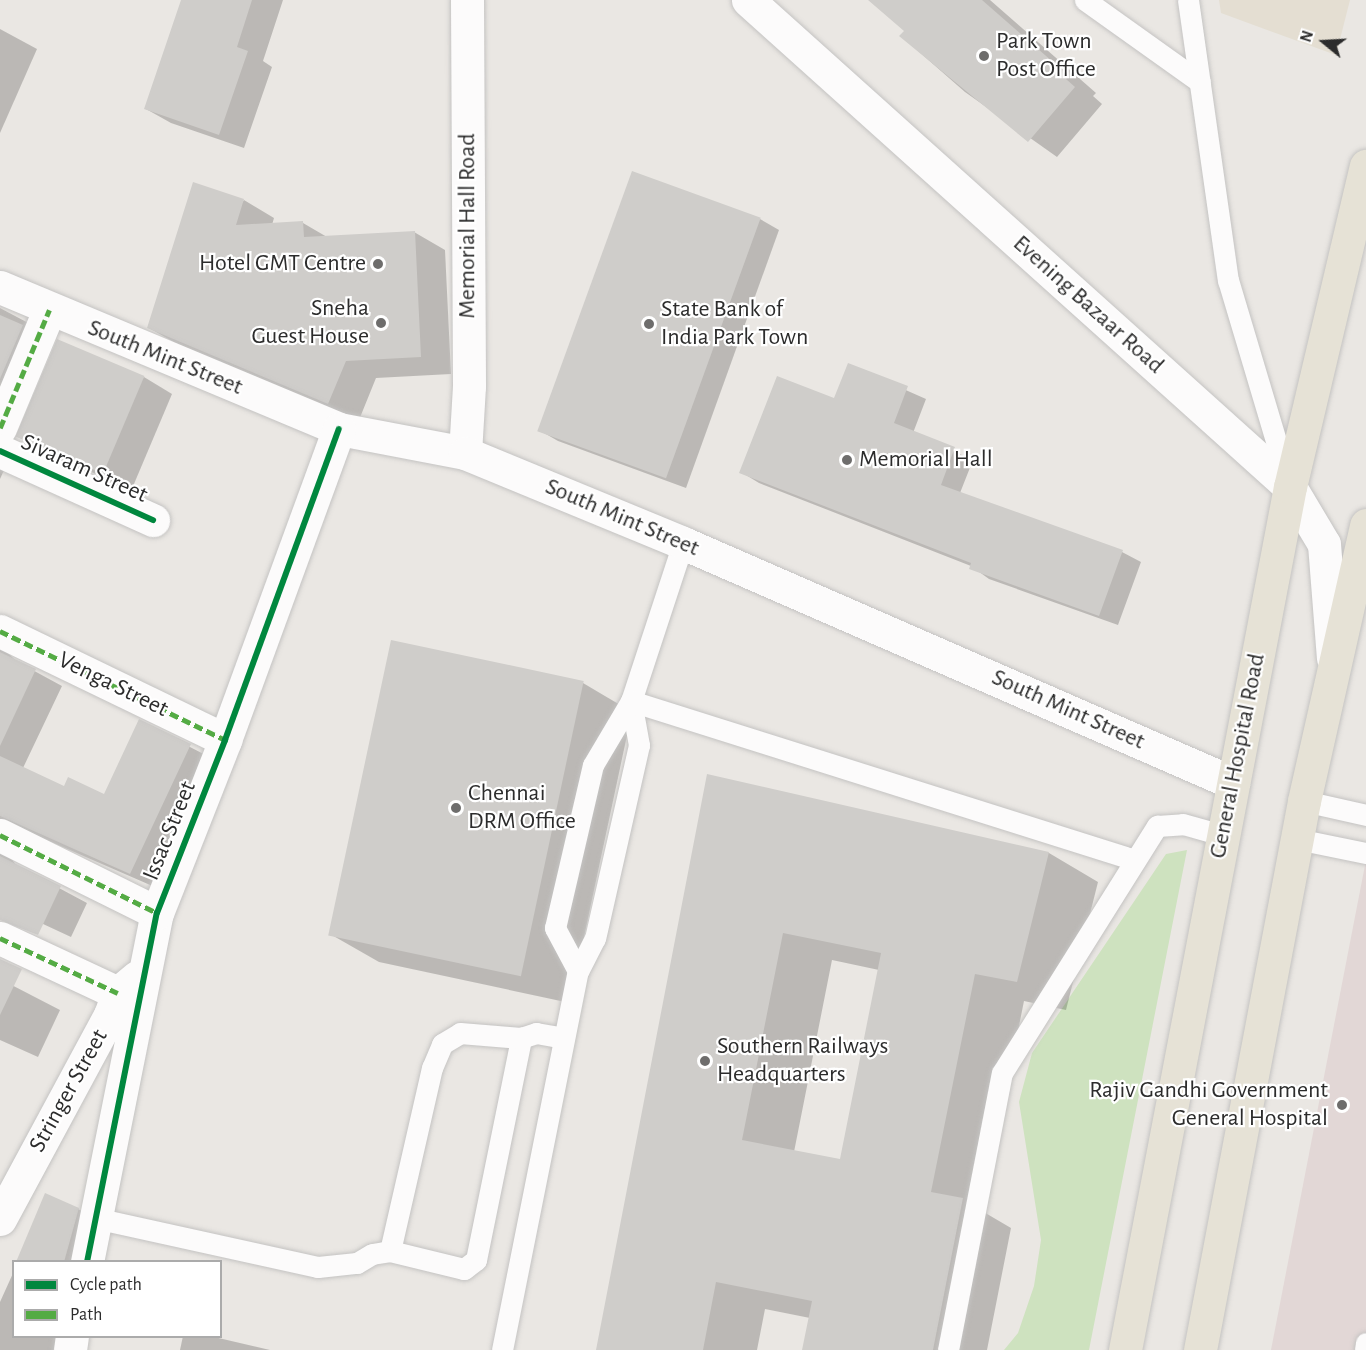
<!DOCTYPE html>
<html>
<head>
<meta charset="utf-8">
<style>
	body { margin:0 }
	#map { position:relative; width:1366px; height:1350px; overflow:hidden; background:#eae7e3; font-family:"Alegreya Sans",sans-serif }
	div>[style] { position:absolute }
	.education>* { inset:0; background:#e4ded2 }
	.medical>* { inset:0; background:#e2d7d6 }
	.green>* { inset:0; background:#cee2bf }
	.shadow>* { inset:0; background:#0003 }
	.building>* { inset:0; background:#cfcdca; transform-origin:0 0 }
	.roads { filter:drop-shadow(0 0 2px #c4c3c2) drop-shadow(0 0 2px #c4c3c2) }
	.lane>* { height:21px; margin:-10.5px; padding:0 10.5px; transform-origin:10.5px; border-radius:10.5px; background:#fcfbfb }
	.street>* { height:33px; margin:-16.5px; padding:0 16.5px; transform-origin:16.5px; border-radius:16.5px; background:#fcfbfb }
	.secondary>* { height:33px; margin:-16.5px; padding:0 16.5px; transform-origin:16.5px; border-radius:16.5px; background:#fcfbfb }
	.primary>* { height:33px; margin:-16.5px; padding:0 16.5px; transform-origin:16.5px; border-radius:16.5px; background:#e6e2d6 }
	.quiet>* { height:4.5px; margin-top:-2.25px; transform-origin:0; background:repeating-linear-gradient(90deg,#54ab44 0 9px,transparent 0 13.5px) }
	.cycleway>* { height:6px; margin:-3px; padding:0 3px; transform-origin:3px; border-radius:3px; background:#00873e }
	.dots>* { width:16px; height:16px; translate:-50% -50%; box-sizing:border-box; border:3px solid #fff; border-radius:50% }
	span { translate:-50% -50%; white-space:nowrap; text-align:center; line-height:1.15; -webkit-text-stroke:4.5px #fff; paint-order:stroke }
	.poi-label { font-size:24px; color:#2c2c2c }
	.left { translate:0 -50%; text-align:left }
	.right { translate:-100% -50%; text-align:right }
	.street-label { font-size:24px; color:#2c2c2c }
	.legend { position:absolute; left:12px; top:1260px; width:210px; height:78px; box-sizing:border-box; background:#fff; border:2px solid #ababab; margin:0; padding:8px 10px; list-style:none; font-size:18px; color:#2c2c2c }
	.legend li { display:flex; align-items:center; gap:12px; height:30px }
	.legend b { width:30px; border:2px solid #ababab }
	.north { position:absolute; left:1294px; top:12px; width:60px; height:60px; -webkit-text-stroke:4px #fff; paint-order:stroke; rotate:288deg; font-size:16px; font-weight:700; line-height:24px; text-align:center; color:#2c2c2c }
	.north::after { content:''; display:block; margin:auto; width:21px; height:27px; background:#2c2c2c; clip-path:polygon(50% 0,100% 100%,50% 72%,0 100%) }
</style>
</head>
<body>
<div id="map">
	<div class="education">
		<div style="clip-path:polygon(1219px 0,1350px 0,1336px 55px,1221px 13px)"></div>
	</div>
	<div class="medical">
		<div style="clip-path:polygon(1366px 860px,1366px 1350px,1271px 1350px)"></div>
	</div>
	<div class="green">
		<div style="clip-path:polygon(1187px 850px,1089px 1350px,1004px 1350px,1018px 1333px,1034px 1286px,1041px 1240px,1019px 1102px,1032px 1053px,1166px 854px)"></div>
	</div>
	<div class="shadow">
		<div style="clip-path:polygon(182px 0,283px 0,263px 61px,272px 67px,244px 148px,171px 123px,146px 109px)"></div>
		<div style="clip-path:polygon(870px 0,990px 0,1096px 93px,1093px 96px,1102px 104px,1057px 157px,965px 92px,901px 36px,906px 31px)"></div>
		<div style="clip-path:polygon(0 29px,37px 49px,0 133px)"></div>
		<div style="clip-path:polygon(244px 200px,274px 218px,272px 225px,303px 223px,327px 237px,414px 232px,445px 250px,451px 374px,376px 378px,359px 420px,179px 345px,149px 328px)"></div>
		<div style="clip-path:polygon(760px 219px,779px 230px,686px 488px,558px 441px,539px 430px)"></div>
		<div style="clip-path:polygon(0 308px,51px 335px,9px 437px,11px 455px,0 479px)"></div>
		<div style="clip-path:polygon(849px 365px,926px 399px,913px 433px,973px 460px,960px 493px,1122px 552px,1141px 562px,1118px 625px,989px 579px,971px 566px,759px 483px,741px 472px,835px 400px)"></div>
		<div style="clip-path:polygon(144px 377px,172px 394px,131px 491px,18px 437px)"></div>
		<div style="clip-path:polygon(0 645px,16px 661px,62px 686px,23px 768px,64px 788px,105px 796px,140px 721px,217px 761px,157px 888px,26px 831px,7px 853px,16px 865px,87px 903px,71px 937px,0 904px)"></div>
		<div style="clip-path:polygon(583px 683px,632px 712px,570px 1003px,379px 962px,330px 934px)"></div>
		<div style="clip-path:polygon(evenodd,708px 776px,1049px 853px,1098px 882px,1066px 1010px,1024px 1001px,982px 1211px,1011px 1228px,987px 1350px,803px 1350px,810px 1318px,765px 1309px,757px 1350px,598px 1350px,708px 776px,832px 960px,879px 970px,841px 1161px,794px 1152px,832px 960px)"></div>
		<div style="clip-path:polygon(0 979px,60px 1010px,38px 1057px,0 1040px)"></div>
		<div style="clip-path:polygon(78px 1209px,106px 1225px,99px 1262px,17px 1262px)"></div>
		<div style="clip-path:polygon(14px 1271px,14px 1336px,90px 1336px,81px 1350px,0 1350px,0 1302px)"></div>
		<div style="clip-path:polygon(183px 1336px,210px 1336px,270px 1350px,180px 1350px)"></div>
	</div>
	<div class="building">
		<div style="clip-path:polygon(181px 0,252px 0,237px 47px,248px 51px,219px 135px,144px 109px)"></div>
		<div style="clip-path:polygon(868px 0,982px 0,1069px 76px,1066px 79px,1075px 87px,1028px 142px,899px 36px,904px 31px)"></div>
		<div style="left:632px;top:171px;width:137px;height:277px;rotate:20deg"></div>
		<div style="clip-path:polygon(193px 182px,244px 199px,236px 225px,303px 221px,304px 237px,415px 231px,421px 357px,346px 361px,328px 404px,147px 328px)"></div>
		<div style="clip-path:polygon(0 315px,23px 325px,0 379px)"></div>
		<div style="left:57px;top:339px;width:95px;height:106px;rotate:23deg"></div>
		<div style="clip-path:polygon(848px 363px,908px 386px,894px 423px,955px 447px,941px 485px,1123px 550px,1099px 616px,969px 569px,971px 563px,739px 473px,777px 376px,834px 398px)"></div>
		<div style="left:391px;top:640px;width:197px;height:302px;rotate:12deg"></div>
		<div style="clip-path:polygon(0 652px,36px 669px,0 746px)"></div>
		<div style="clip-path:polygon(139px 719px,191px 744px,130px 874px,0 816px,0 756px,64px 786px,68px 777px,104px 794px)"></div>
		<div style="clip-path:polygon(evenodd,707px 774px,1049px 852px,1017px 982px,975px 974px,931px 1192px,963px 1198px,933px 1350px,802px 1350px,812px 1301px,716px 1282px,703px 1350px,596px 1350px,707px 774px,783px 933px,881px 953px,840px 1159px,742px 1140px,783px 933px)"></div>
		<div style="clip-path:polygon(0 856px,61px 886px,38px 935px,0 920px)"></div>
		<div style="clip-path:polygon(0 959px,22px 969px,0 1015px)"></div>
		<div style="clip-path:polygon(45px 1193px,79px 1208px,64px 1262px,16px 1262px)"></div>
	</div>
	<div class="roads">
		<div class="lane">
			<div style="left:1085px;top:0;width:141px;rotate:35.5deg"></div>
			<div style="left:1188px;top:0;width:283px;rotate:81.9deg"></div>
			<div style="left:1228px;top:280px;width:213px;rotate:73.4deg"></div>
			<div style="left:683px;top:543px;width:166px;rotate:108.2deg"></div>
			<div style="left:631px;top:701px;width:528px;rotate:17.51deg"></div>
			<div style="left:631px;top:701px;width:45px;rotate:79.7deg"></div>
			<div style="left:639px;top:745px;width:198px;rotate:102.8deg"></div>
			<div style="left:595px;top:938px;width:37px;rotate:117deg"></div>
			<div style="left:578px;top:971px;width:49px;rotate:-118.1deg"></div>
			<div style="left:555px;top:928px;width:167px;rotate:-76.9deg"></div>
			<div style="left:593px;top:765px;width:74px;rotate:-59.3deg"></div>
			<div style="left:1304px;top:801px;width:64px;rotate:12.7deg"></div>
			<div style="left:1297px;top:839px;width:70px;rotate:11.5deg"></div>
			<div style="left:95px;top:1218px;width:228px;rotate:12.4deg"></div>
			<div style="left:318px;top:1267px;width:39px;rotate:-6deg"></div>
			<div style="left:357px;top:1263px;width:17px;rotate:-31deg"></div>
			<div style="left:372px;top:1254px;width:18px;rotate:-9deg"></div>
			<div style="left:390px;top:1251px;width:76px;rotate:13.7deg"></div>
			<div style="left:464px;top:1269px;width:15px;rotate:-37deg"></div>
			<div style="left:476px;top:1260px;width:227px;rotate:-78.5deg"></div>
			<div style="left:521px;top:1038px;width:16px;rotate:-18deg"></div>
			<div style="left:536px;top:1033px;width:28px;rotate:10deg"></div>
			<div style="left:390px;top:1251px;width:188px;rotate:-77.1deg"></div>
			<div style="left:432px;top:1068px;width:26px;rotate:-67deg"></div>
			<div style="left:442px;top:1044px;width:21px;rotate:-31deg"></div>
			<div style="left:460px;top:1033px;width:61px;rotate:4.7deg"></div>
			<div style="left:502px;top:1350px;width:387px;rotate:-78.7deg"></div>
			<div style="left:948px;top:1350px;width:282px;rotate:-79deg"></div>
			<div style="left:1002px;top:1073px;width:292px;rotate:-57.9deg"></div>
			<div style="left:1157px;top:826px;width:26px;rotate:-4deg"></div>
			<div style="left:1183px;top:824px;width:41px;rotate:15.8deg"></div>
			<div style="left:1365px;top:1350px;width:7px;rotate:-82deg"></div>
		</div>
		<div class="street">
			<div style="left:0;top:287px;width:368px;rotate:22.7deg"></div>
			<div style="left:339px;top:429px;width:128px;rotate:10.8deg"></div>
			<div style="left:0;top:428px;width:128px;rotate:-67.4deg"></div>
			<div style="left:0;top:451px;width:168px;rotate:24.3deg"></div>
			<div style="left:0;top:631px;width:250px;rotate:25.8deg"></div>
			<div style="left:0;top:835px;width:175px;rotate:26.4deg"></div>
			<div style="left:0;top:938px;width:130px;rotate:25deg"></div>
			<div style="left:0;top:1219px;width:232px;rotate:-61.7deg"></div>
			<div style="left:110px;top:1015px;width:23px;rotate:-70deg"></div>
			<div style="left:118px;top:993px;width:25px;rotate:-40deg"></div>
			<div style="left:87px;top:1262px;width:356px;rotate:-78.7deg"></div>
			<div style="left:157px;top:913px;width:186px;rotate:-68.5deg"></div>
			<div style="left:225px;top:740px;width:331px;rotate:-69.9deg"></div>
			<div style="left:70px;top:1350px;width:14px;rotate:-82deg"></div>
		</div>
		<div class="secondary">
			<div style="left:467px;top:0;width:386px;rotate:89.7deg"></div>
			<div style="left:469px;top:386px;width:67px;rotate:93.4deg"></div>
			<div style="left:465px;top:453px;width:236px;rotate:22.4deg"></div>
			<div style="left:683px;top:543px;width:600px;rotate:23.57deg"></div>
			<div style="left:748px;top:0;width:729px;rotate:41.94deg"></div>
			<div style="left:1290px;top:487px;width:66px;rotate:59.2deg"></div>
			<div style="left:1324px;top:544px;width:114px;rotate:85.5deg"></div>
		</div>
		<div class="primary">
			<div style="left:1125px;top:1350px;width:879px;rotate:-79.18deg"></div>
			<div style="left:1290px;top:487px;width:330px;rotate:-76.7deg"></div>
			<div style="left:1200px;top:1350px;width:559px;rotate:-79.27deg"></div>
			<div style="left:1304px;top:801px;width:283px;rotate:-77.3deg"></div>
		</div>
	</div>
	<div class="quiet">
		<div style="left:0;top:428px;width:128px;rotate:-67.4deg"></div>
		<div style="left:0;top:631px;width:250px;rotate:25.8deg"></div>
		<div style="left:0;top:835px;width:175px;rotate:26.4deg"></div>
		<div style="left:0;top:938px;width:130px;rotate:25deg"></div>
	</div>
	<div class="cycleway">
		<div style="left:0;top:451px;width:168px;rotate:24.3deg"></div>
		<div style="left:87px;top:1262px;width:356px;rotate:-78.7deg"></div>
		<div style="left:157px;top:913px;width:186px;rotate:-68.5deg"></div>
		<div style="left:225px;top:740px;width:331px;rotate:-69.9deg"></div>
	</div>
	<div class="dots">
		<div style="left:984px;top:56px;background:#6e6d6c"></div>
		<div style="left:378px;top:264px;background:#6e6d6c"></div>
		<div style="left:381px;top:323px;background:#6e6d6c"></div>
		<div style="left:649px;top:324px;background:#6e6d6c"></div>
		<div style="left:847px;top:460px;background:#6e6d6c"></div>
		<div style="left:456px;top:808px;background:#6e6d6c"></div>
		<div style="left:705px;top:1061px;background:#6e6d6c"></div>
		<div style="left:1342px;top:1105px;background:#6e6d6c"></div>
	</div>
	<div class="poi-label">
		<span class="left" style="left:996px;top:56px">Park Town<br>Post Office</span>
		<span class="right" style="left:366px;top:264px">Hotel GMT Centre</span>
		<span class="right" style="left:369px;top:323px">Sneha<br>Guest House</span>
		<span class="left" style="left:661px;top:324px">State Bank of<br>India Park Town</span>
		<span class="left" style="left:859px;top:460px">Memorial Hall</span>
		<span class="left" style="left:468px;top:808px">Chennai<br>DRM Office</span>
		<span class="left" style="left:717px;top:1061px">Southern Railways<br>Headquarters</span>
		<span class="right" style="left:1328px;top:1105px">Rajiv Gandhi Government<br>General Hospital</span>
	</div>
	<div class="street-label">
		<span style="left:468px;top:226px;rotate:-90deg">Memorial Hall Road</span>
		<span style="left:1088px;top:305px;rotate:42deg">Evening Bazaar Road</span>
		<span style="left:165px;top:358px;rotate:22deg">South Mint Street</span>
		<span style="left:84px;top:469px;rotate:24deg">Sivaram Street</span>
		<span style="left:622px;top:518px;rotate:23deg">South Mint Street</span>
		<span style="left:113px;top:685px;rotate:26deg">Venga Street</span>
		<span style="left:1068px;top:710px;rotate:24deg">South Mint Street</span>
		<span style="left:1238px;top:756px;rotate:-79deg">General Hospital Road</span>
		<span style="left:170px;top:831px;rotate:-68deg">Issac Street</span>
		<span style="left:69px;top:1091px;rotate:-61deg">Stringer Street</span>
	</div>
	<ul class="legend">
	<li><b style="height:8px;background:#00873e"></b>Cycle path</li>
	<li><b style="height:8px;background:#54ab44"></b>Path</li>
	</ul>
	<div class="north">N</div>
</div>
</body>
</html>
